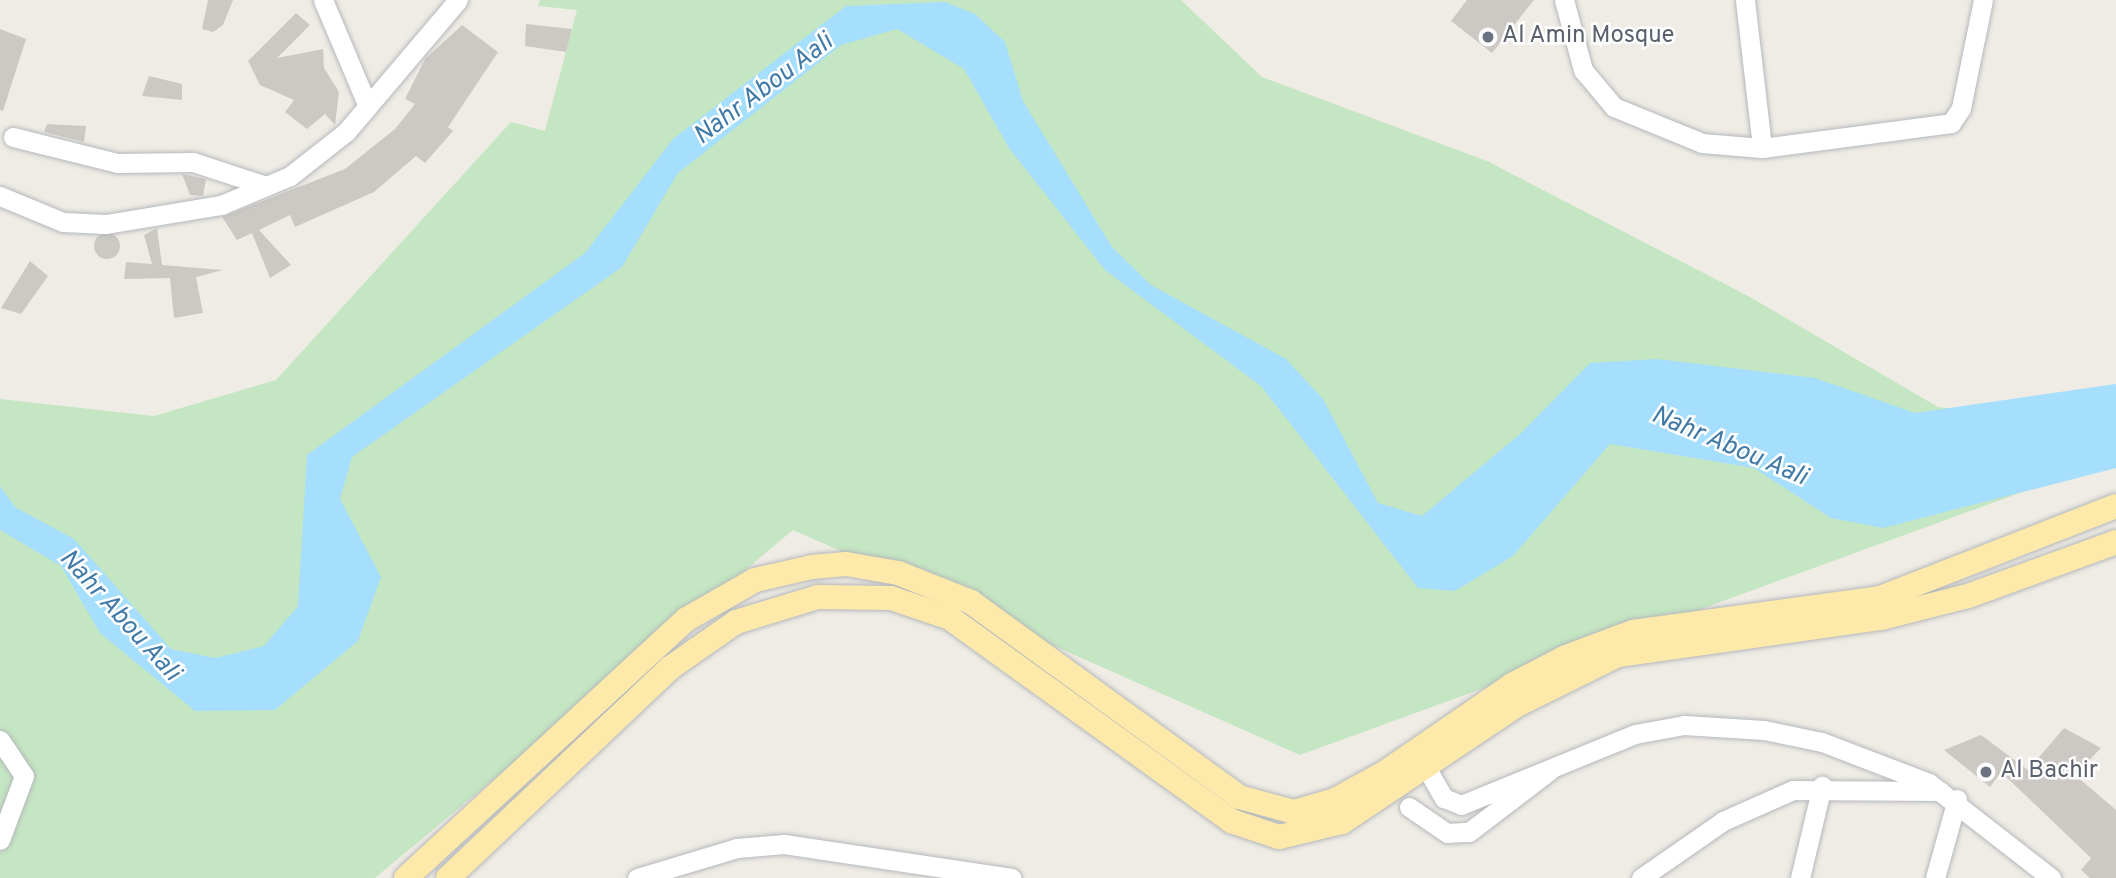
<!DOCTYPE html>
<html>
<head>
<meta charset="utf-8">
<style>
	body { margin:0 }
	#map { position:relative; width:2116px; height:878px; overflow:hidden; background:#efece5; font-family:Overpass,sans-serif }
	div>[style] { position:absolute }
	.green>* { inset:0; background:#c4e6c2 }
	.water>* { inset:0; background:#a6defd }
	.building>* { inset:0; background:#ccc9c4 }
	.round { border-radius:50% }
	.roads { filter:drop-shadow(0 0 2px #b5b8bb) drop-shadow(0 0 2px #b5b8bb) }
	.minor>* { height:19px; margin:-9.5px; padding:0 9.5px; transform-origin:9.5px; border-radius:9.5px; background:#fff }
	.major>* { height:24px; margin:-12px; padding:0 12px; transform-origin:12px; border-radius:12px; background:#fdeaab }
	.dots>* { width:19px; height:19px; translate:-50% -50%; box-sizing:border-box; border:4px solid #fff; border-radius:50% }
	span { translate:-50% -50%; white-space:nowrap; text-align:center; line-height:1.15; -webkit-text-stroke:5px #fff; paint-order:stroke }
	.worship-label { font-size:24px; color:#5b616d }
	.left { translate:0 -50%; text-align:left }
	.water-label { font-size:26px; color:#417aa7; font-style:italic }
</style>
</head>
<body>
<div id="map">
	<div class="green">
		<div style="clip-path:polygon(540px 0,1181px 0,1262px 77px,1487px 161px,1750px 297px,1938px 407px,2106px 427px,2061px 478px,1300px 755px,793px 530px,375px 878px,0 878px,0 399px,154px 416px,276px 380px,511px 122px,545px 131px,577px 10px,538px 6px)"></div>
	</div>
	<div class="water">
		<div style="clip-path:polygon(945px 2px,975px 14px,1005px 42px,1023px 101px,1112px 247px,1151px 285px,1286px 359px,1323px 399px,1378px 503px,1422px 516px,1520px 434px,1590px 363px,1657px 359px,1815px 378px,1915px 413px,2116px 384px,2116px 468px,1883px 528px,1831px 518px,1754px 468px,1610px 444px,1513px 556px,1455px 591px,1418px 588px,1261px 386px,1105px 270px,1009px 148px,964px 69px,897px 29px,841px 45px,678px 173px,622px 267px,352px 457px,340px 499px,381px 577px,358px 641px,275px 710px,195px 711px,100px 633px,61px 566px,0 530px,0 486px,15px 507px,74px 539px,171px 649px,215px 658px,264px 646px,298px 606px,307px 455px,585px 253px,673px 139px,846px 6px)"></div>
	</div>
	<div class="building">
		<div style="clip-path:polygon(208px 0,233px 0,223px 25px,213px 32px,202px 29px)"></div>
		<div style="clip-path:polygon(1467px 0,1534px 0,1492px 53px,1451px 21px)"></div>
		<div style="clip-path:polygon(296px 13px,310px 25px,277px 58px,323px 49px,324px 68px,339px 92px,335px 125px,325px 114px,307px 129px,285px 112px,294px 100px,260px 85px,248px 61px)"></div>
		<div style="clip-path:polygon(526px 24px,572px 29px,566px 52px,525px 46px)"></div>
		<div style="clip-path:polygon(462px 25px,498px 52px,448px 127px,453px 131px,425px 163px,416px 156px,374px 192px,295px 227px,290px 215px,259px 230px,291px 265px,270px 278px,252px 233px,237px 240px,222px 217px,345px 169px,395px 129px,415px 104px,405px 99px,425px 59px)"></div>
		<div style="clip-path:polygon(0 29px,26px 39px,3px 111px,0 110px)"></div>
		<div style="clip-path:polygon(149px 76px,182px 84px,182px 100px,142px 96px)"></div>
		<div style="clip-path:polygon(47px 124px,86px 126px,84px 142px,44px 132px)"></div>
		<div style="clip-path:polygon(182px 174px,206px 179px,203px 196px,190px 195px)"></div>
		<div style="clip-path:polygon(157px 228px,162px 265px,223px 270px,196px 277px,203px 313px,174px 318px,170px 278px,124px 279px,126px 262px,152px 264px,144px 235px)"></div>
		<div class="round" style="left:94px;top:233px;width:26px;height:26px"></div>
		<div style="clip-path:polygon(30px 261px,48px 276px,21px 314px,1px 308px)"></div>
		<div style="clip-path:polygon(2064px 728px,2101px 748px,2075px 775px,2116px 810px,2116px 878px,2090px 878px,2081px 870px,2091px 858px,2001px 772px,1990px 787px,1944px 750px,1981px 735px,2028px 770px)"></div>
	</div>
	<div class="roads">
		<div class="minor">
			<div style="left:323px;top:0;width:113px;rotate:67.1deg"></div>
			<div style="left:1564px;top:0;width:73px;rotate:74.8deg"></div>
			<div style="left:1583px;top:70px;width:48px;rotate:50deg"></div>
			<div style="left:1614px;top:107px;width:95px;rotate:22.2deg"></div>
			<div style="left:1702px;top:143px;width:60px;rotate:4.8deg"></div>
			<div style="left:1762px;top:148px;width:191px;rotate:-7.5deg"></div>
			<div style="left:1951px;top:123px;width:18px;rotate:-56deg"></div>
			<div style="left:1961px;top:108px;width:110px;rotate:-78.5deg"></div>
			<div style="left:1745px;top:0;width:149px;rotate:83.4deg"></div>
			<div style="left:13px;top:137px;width:107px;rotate:14deg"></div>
			<div style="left:117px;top:163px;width:76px;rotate:-0.8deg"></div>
			<div style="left:193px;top:162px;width:77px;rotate:18.2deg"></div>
			<div style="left:0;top:196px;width:68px;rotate:22.4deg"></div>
			<div style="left:63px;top:222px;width:43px;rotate:2.7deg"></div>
			<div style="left:106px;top:224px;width:117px;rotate:-9.4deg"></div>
			<div style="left:221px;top:205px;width:75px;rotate:-22.8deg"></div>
			<div style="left:290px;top:176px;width:71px;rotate:-38.2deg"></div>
			<div style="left:346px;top:132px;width:173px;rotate:-49.7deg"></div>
			<div style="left:0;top:740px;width:43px;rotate:56.3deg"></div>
			<div style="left:24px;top:776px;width:68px;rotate:110.6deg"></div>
			<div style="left:1427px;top:769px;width:34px;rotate:60deg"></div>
			<div style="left:1444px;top:798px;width:18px;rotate:22deg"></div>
			<div style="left:1461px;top:805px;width:188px;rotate:-22.2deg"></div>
			<div style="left:1635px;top:734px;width:50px;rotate:-10.4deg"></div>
			<div style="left:1684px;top:725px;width:80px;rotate:3.6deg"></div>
			<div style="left:1764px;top:730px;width:59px;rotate:11.7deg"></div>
			<div style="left:1822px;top:742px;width:115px;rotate:21deg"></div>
			<div style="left:1929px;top:783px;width:155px;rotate:37.9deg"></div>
			<div style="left:1409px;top:807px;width:46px;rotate:34.4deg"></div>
			<div style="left:1447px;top:833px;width:22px;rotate:-3deg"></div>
			<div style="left:1469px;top:832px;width:101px;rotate:-37.3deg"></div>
			<div style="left:637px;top:878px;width:104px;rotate:-16.7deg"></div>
			<div style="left:737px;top:848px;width:47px;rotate:-4.9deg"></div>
			<div style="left:784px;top:844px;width:230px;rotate:8.5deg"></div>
			<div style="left:1641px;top:878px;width:100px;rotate:-34.8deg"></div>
			<div style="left:1723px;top:821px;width:77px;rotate:-23.9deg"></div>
			<div style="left:1793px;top:790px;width:147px;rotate:0.4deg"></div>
			<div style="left:1800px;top:878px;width:95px;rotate:-76.6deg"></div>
			<div style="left:1935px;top:878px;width:82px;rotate:-74.4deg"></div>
		</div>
		<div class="major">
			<div style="left:406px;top:878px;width:382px;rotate:-42.7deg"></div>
			<div style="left:687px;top:619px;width:78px;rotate:-29.8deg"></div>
			<div style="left:755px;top:580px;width:58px;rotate:-12.8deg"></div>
			<div style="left:812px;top:567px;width:34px;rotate:-5deg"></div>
			<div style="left:846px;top:564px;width:53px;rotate:9.8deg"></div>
			<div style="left:898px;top:573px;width:79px;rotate:21.7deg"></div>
			<div style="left:971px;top:602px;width:331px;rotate:36deg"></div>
			<div style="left:1239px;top:797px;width:57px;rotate:15.3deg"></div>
			<div style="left:1294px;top:812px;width:43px;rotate:-16.3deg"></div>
			<div style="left:1335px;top:800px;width:58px;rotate:-28.8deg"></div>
			<div style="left:1386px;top:772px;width:153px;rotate:-34.6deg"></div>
			<div style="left:1512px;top:685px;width:61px;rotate:-27.4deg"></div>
			<div style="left:1566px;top:657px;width:72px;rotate:-20.5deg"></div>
			<div style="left:1633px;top:632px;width:249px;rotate:-7.8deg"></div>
			<div style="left:1880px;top:598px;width:253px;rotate:-21.3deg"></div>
			<div style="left:448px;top:878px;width:306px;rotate:-43.4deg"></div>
			<div style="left:670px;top:668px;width:80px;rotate:-34.9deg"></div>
			<div style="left:736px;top:622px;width:86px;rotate:-17deg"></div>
			<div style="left:818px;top:597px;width:73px;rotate:0.8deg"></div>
			<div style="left:891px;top:598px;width:62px;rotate:18.7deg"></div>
			<div style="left:950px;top:618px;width:347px;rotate:35.8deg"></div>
			<div style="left:1231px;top:821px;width:51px;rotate:18.4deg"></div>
			<div style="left:1279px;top:837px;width:65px;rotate:-13.4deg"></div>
			<div style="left:1342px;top:822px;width:211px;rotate:-33.8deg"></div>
			<div style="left:1517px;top:705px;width:113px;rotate:-26.3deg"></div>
			<div style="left:1618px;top:655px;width:266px;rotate:-8deg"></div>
			<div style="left:1881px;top:618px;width:90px;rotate:-14.2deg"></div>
			<div style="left:1968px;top:596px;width:158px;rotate:-20deg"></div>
		</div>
	</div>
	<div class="dots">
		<div style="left:1488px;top:37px;background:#6b7280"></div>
		<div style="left:1986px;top:772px;background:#6b7280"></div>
	</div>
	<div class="worship-label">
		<span class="left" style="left:1502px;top:37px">Al Amin Mosque</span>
		<span class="left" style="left:2000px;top:772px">Al Bachir</span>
	</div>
	<div class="water-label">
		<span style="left:764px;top:90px;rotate:-37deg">Nahr Abou Aali</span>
		<span style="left:1729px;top:447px;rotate:23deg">Nahr Abou Aali</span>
		<span style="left:119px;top:616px;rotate:48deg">Nahr Abou Aali</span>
	</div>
</div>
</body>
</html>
